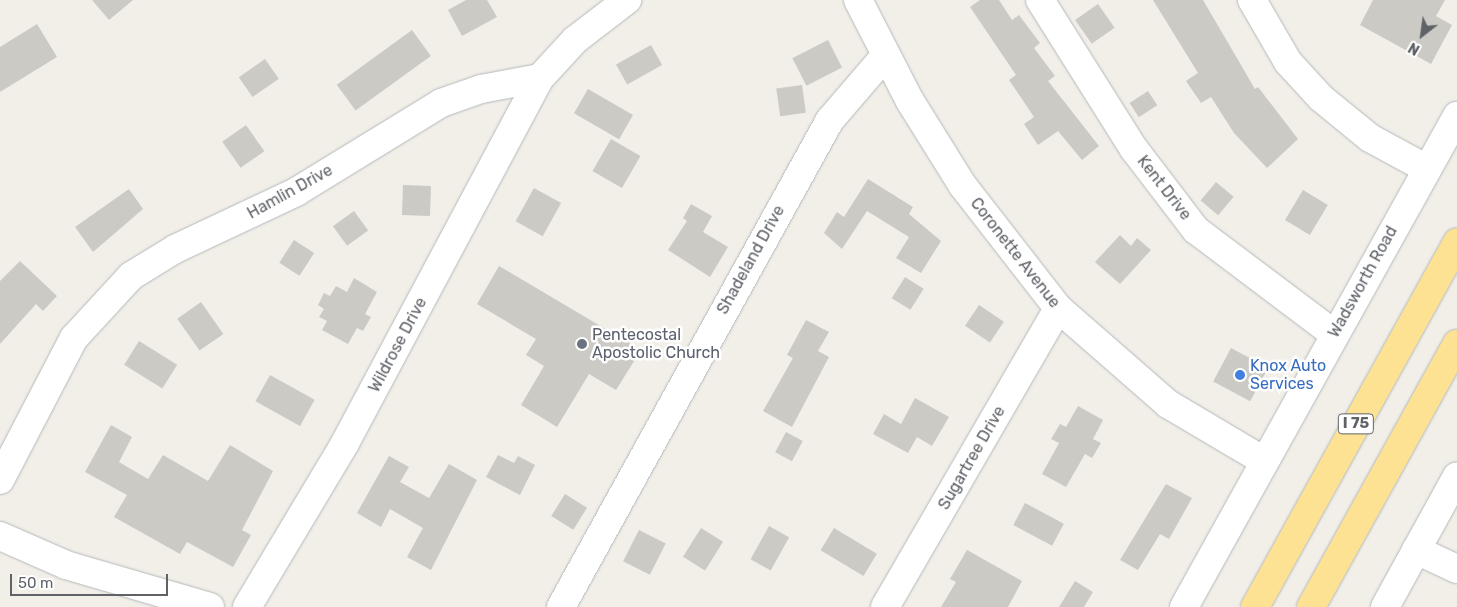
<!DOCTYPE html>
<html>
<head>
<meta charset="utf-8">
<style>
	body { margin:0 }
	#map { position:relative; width:1457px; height:607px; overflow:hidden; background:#f1efe8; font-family:Rubik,sans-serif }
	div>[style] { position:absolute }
	.building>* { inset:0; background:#cccac5; transform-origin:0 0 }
	.roads { filter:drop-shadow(0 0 1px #b5b8bc) drop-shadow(0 0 1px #b5b8bc) }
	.minor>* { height:28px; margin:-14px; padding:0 14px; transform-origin:14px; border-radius:14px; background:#fff }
	.highway>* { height:28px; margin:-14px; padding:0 14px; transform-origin:14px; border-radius:14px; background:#fde293 }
	.dots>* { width:14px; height:14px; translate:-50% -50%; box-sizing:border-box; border:2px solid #fff; border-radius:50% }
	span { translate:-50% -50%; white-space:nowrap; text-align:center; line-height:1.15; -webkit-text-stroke:5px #fff; paint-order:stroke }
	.shield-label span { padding:1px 4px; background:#fff; border:1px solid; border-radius:4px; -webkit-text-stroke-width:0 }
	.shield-label { font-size:15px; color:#5f6368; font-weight:700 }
	.street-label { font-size:16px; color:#5f6368 }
	.worship-label { font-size:16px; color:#5b616d }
	.left { translate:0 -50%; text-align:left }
	.shop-label { font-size:16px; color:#366cbe }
	.north { position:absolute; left:1397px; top:10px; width:50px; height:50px; -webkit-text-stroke:4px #fff; paint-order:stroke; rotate:210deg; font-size:14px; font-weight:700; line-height:20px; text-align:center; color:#5f6368 }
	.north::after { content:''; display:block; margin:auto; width:18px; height:22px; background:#5f6368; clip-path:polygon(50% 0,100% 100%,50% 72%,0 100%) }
	.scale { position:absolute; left:10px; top:574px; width:158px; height:22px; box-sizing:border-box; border:2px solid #5f6368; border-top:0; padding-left:6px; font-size:15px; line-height:18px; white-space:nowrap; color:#5f6368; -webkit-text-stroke:4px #fff; paint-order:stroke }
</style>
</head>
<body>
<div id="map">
	<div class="building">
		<div style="clip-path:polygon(92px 0,133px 0,109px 20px)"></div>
		<div style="clip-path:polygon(466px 0,487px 0,497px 17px,462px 36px,448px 10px)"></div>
		<div style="clip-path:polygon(980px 0,999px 0,1012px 20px,1019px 15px,1040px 43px,1034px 48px,1055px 76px,1048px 81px,1099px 146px,1082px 160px,1058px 131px,1038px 145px,1024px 124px,1034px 117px,1009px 80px,1016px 75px,970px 7px)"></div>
		<div style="clip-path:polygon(1153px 0,1203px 0,1255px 89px,1258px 87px,1298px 139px,1267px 168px,1234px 133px,1211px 97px,1201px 103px,1186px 81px,1198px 73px)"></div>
		<div style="clip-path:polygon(1373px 0,1445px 0,1436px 16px,1452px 25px,1431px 64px,1360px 25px)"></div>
		<div style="left:1098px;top:4px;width:29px;height:28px;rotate:55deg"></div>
		<div style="clip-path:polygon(37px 24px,57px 57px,0 92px,0 47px)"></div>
		<div style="left:412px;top:30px;width:32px;height:93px;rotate:54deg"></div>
		<div style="left:828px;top:40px;width:31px;height:40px;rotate:63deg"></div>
		<div style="left:651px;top:45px;width:23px;height:40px;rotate:61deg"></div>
		<div style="left:265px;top:59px;width:24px;height:32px;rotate:55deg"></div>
		<div style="left:802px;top:85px;width:28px;height:26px;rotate:82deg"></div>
		<div style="left:588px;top:89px;width:52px;height:28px;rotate:30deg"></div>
		<div style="left:1148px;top:91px;width:17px;height:22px;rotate:57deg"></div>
		<div style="left:246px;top:125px;width:32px;height:29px;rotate:55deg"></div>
		<div style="left:611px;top:139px;width:34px;height:37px;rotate:30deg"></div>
		<div style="clip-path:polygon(868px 179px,913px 207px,909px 214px,941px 241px,921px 273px,896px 258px,909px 237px,867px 211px,842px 249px,824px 233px,837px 212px,844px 217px)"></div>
		<div style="left:1216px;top:182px;width:23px;height:24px;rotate:40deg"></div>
		<div style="left:403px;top:185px;width:28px;height:30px;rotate:2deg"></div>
		<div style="left:534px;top:188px;width:31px;height:38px;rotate:29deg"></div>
		<div style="clip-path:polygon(129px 189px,143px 209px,93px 252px,75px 227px)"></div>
		<div style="left:1303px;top:190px;width:29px;height:35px;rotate:31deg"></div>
		<div style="clip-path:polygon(691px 204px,712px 216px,703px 232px,728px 247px,710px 277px,668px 250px,687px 221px,683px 218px)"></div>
		<div style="left:354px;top:211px;width:24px;height:26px;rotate:54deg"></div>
		<div style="clip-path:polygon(1120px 235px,1131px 246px,1137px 238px,1151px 250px,1120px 284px,1095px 262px)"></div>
		<div style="left:294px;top:240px;width:24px;height:27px;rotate:33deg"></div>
		<div style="clip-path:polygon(20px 261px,57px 296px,43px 311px,36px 304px,0 344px,0 281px)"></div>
		<div style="clip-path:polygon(499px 266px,641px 350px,616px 390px,589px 374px,557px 427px,521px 405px,544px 366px,526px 355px,536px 339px,477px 304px)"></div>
		<div style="left:905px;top:277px;width:22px;height:25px;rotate:32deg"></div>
		<div style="clip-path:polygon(354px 278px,377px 292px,365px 314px,371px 317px,363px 331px,357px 328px,348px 344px,322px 330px,327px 321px,319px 317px,324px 309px,318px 305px,324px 293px,330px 296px,336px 286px,347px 292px)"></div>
		<div style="left:201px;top:302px;width:39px;height:29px;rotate:55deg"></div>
		<div style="left:979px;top:305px;width:30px;height:25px;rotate:34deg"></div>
		<div style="clip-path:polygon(806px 320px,829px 332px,818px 351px,829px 357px,792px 427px,763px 411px,793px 358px,787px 355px)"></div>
		<div style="left:139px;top:341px;width:45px;height:28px;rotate:32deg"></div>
		<div style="left:1231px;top:348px;width:42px;height:38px;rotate:28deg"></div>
		<div style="left:270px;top:375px;width:51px;height:30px;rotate:29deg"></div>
		<div style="clip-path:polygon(915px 398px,949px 417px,932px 446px,917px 437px,908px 453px,873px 434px,884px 414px,901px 424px)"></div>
		<div style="clip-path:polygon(1078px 406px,1103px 420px,1093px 439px,1101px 443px,1092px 458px,1085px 454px,1066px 487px,1042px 474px,1059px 443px,1051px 439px,1060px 424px,1066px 427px)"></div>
		<div style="clip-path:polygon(111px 425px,132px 437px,119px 462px,148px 479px,163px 455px,208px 481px,230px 445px,273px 471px,242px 530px,251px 535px,233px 567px,187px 542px,180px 554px,114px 517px,127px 495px,85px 472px)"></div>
		<div style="left:786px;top:432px;width:19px;height:23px;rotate:28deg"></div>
		<div style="clip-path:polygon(498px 455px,514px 463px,518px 456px,535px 465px,520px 495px,486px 477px)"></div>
		<div style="clip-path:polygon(389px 456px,409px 467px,400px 482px,429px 498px,449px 464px,477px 480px,431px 570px,407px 557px,423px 528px,390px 509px,381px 527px,357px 513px)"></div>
		<div style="clip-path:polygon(1166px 484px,1192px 498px,1169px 539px,1160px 534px,1138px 570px,1120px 560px)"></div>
		<div style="left:565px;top:494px;width:26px;height:26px;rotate:32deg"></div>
		<div style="left:1025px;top:503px;width:44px;height:25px;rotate:28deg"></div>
		<div style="left:769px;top:526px;width:23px;height:38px;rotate:29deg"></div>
		<div style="left:701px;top:528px;width:26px;height:34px;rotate:32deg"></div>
		<div style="left:834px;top:528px;width:50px;height:26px;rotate:31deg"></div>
		<div style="left:639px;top:530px;width:30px;height:35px;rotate:27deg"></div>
		<div style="clip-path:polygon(967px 550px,1022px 581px,1008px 607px,941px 607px,956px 582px,950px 579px)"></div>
		<div style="clip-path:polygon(1075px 581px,1093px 592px,1084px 607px,1059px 607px)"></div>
	</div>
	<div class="roads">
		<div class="minor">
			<div style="left:858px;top:0;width:114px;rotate:62.8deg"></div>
			<div style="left:910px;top:101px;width:100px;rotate:58.1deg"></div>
			<div style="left:963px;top:186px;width:155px;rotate:52.1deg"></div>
			<div style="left:1058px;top:308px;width:146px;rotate:41.1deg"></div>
			<div style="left:1168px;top:404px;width:112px;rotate:30.7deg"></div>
			<div style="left:1040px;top:0;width:176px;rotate:57.8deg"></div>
			<div style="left:1134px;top:149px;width:102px;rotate:52.6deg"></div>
			<div style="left:1196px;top:230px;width:173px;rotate:37deg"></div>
			<div style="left:1252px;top:0;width:72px;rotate:59.9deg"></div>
			<div style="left:1288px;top:62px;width:49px;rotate:47.5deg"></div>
			<div style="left:1321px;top:98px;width:63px;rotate:39.2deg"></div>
			<div style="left:1370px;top:138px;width:65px;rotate:28.5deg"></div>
			<div style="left:0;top:480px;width:160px;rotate:-62.5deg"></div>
			<div style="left:74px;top:338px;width:84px;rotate:-47.4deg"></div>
			<div style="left:131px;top:276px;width:52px;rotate:-31.5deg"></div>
			<div style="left:175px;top:249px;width:134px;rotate:-25.2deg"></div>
			<div style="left:296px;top:192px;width:170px;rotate:-31.5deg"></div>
			<div style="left:441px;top:103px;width:42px;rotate:-19.3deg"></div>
			<div style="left:481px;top:89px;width:60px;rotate:-10.6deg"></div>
			<div style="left:540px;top:78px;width:52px;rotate:-47.4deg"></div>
			<div style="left:575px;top:40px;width:66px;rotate:-37.6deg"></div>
			<div style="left:0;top:536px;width:72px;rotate:23.7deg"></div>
			<div style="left:66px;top:565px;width:150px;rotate:16.3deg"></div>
			<div style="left:1416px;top:550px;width:45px;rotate:24.9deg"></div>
			<div style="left:247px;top:607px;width:191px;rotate:-59.1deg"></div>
			<div style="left:345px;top:443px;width:414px;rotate:-61.9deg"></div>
			<div style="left:561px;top:607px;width:556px;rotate:-61.09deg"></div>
			<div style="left:830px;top:120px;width:84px;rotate:-49.3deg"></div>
			<div style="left:885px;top:607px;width:345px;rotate:-59.9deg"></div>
			<div style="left:1184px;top:607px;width:562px;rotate:-60.93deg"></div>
			<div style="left:1385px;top:607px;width:149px;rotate:-61.2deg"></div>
		</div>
		<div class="highway">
			<div style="left:1255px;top:607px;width:417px;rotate:-61deg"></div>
			<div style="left:1311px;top:607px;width:301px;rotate:-61deg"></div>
		</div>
	</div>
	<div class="dots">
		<div style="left:582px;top:344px;background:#6b7280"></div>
		<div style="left:1240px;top:375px;background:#3f7fe0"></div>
	</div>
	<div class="shield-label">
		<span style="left:1356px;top:424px">I 75</span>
	</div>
	<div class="street-label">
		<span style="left:1164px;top:188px;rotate:52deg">Kent Drive</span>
		<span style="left:290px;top:192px;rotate:-29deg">Hamlin Drive</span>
		<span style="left:1015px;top:253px;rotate:52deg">Coronette Avenue</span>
		<span style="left:751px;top:260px;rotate:-61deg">Shadeland Drive</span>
		<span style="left:1363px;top:282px;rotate:-61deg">Wadsworth Road</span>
		<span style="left:398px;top:345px;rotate:-62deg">Wildrose Drive</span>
		<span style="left:972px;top:458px;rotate:-60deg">Sugartree Drive</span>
	</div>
	<div class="worship-label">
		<span class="left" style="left:592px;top:344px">Pentecostal<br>Apostolic Church</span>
	</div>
	<div class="shop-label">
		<span class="left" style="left:1250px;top:375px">Knox Auto<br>Services</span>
	</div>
	<div class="north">N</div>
	<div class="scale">50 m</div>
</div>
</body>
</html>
